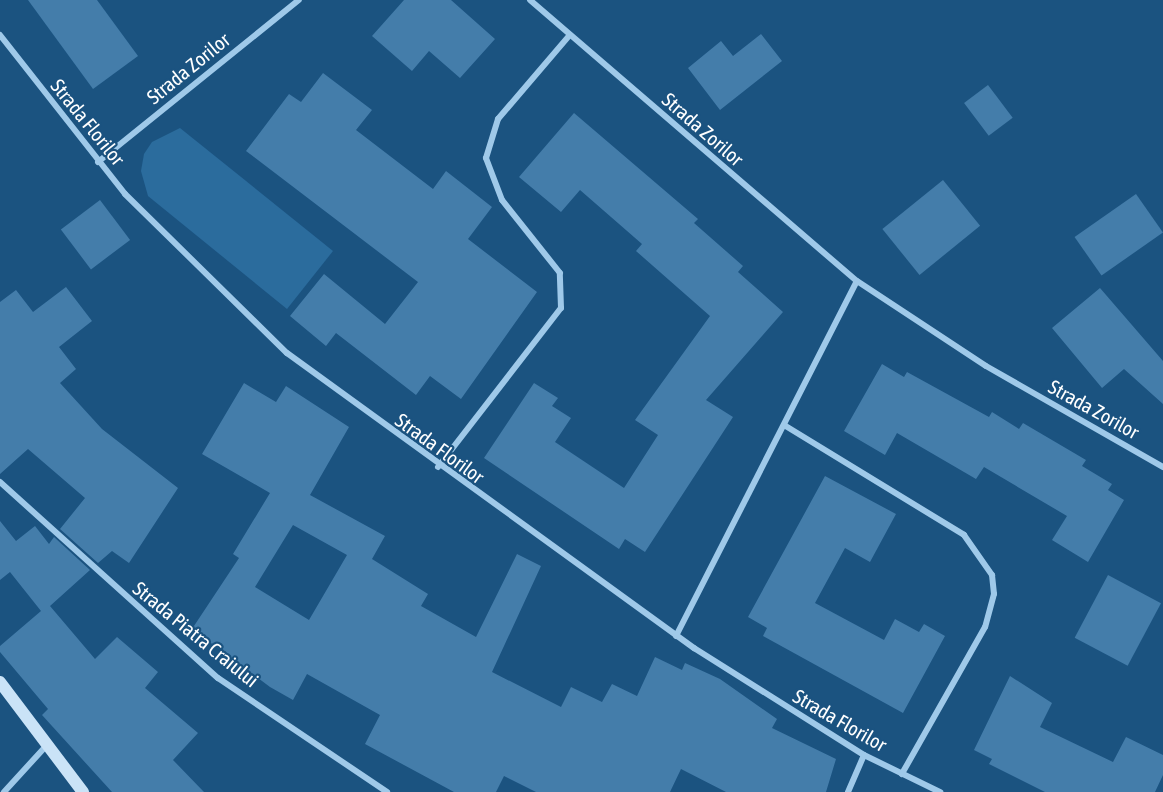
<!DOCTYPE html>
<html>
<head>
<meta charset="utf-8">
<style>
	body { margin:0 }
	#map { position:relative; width:1163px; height:792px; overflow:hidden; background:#1b5380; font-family:"Asap Condensed",sans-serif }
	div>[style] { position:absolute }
	.green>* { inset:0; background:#2b6c9d }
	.building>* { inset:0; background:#447daa; transform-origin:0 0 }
	.street>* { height:6px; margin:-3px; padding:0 3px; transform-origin:3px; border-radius:3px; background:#9fc9e9 }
	.secondary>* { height:12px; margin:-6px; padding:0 6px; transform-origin:6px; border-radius:6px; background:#cae3f7 }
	span { translate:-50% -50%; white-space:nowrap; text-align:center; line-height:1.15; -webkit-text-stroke:4.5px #1b5380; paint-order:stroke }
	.street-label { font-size:20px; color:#fff }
</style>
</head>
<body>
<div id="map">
	<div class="green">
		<div style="clip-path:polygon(180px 128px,333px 251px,287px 309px,148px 196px,141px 171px,144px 154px,152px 142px)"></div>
	</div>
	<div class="building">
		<div style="clip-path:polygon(28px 0,97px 0,138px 56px,93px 89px)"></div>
		<div style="clip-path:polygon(404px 0,451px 0,495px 39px,460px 78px,429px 51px,412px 71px,372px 36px)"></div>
		<div style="clip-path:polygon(761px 34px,782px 61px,720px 110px,688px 68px,721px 41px,733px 56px)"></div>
		<div style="clip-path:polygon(323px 73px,372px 110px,356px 130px,433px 189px,446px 171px,492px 207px,468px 239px,537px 292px,461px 399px,430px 376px,416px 395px,336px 333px,326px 346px,290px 316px,324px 274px,385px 324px,418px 282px,246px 151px,289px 94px,301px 102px)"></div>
		<div style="left:988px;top:85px;width:41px;height:30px;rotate:53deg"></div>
		<div style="clip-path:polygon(574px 113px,698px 219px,694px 223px,743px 266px,738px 272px,783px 312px,706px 400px,733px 417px,645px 552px,625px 539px,619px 549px,484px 458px,534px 383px,558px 398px,552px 406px,571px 418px,555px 442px,624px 488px,658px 435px,635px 420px,710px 316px,636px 251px,642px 244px,580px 190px,561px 212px,519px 177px)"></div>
		<div style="left:943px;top:180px;width:59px;height:78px;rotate:51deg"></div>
		<div style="left:1136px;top:194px;width:47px;height:75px;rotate:55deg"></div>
		<div style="left:100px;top:200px;width:50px;height:49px;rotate:53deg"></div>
		<div style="clip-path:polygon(66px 287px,92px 321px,59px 347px,76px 369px,60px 383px,102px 429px,178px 488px,129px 563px,112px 551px,98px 563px,60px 529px,85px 498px,28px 449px,0 474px,0 302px,16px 290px,33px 312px)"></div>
		<div style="clip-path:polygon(1100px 288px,1163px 361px,1163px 404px,1124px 369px,1102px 388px,1052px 328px)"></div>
		<div style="clip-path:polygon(882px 364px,904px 377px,907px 372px,989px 417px,992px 412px,1019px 429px,1023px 423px,1086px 460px,1082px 466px,1112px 484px,1108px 490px,1124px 500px,1088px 562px,1052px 540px,1067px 516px,984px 467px,976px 479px,897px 433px,885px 455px,844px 431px)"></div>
		<div style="clip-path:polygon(evenodd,244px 383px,276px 402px,286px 386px,349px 427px,310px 495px,385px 536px,372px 559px,428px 594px,421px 606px,476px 637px,517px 554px,541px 566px,492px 672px,561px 707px,571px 687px,602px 702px,612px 684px,637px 696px,655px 657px,682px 670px,685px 663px,720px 679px,777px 719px,772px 728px,836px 759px,826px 792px,726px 792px,681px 769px,670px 792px,536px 792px,504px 776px,496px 792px,454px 792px,365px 744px,380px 715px,307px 674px,293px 700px,270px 687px,192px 629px,239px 558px,233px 554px,270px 493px,202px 454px,244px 383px,293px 525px,347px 555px,309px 620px,255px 587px,293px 525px)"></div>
		<div style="clip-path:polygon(825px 476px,896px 514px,870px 562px,845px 548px,815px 603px,884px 640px,895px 619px,919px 632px,924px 624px,945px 636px,903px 713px,763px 636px,767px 628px,748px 617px)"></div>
		<div style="clip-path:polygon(0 521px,16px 541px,35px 526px,49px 544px,54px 537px,90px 570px,50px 606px,95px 659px,117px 637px,158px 672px,145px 688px,198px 733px,173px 760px,204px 792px,112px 792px,42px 715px,48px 709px,0 652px,0 646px,41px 611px,10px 572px,0 580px)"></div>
		<div style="left:1108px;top:575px;width:60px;height:71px;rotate:28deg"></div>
		<div style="clip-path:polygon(1010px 676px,1052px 703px,1040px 727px,1113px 762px,1126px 737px,1163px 755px,1163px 775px,1155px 792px,1045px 792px,989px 764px,992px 759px,974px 750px)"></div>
	</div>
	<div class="street">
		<div style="left:530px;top:0;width:431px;rotate:40.7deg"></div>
		<div style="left:857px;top:281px;width:154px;rotate:33.4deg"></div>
		<div style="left:986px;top:366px;width:204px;rotate:29.7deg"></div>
		<div style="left:0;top:35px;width:202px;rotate:51.8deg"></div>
		<div style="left:125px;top:194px;width:227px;rotate:44.5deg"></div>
		<div style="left:287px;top:353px;width:503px;rotate:35.94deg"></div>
		<div style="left:694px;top:648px;width:201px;rotate:32.2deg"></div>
		<div style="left:864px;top:755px;width:85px;rotate:26deg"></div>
		<div style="left:98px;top:162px;width:258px;rotate:-38.9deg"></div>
		<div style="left:784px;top:425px;width:211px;rotate:31.4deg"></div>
		<div style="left:964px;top:535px;width:49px;rotate:55deg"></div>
		<div style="left:992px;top:575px;width:19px;rotate:84deg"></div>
		<div style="left:994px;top:594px;width:34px;rotate:105deg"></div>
		<div style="left:985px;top:627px;width:169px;rotate:119.5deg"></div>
		<div style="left:438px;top:467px;width:201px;rotate:-52.3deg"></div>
		<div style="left:561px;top:308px;width:35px;rotate:-92deg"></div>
		<div style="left:560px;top:273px;width:93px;rotate:-128.5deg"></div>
		<div style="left:502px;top:200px;width:45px;rotate:-110.9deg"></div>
		<div style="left:486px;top:158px;width:41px;rotate:-72.9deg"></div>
		<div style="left:498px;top:119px;width:109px;rotate:-49.5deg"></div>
		<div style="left:0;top:482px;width:293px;rotate:42deg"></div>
		<div style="left:218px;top:678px;width:204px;rotate:34deg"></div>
		<div style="left:676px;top:636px;width:398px;rotate:-63deg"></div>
		<div style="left:4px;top:792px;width:62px;rotate:-47.6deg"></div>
		<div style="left:848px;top:792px;width:40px;rotate:-66.6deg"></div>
	</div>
	<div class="secondary">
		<div style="left:0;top:682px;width:138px;rotate:53deg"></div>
	</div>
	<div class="street-label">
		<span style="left:188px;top:68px;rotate:-39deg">Strada Zorilor</span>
		<span style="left:88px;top:122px;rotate:51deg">Strada Florilor</span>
		<span style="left:703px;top:129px;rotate:41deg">Strada Zorilor</span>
		<span style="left:1094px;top:409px;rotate:29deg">Strada Zorilor</span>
		<span style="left:440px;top:448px;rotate:36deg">Strada Florilor</span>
		<span style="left:196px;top:634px;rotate:39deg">Strada Piatra Craiului</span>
		<span style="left:840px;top:720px;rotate:30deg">Strada Florilor</span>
	</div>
</div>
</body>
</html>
